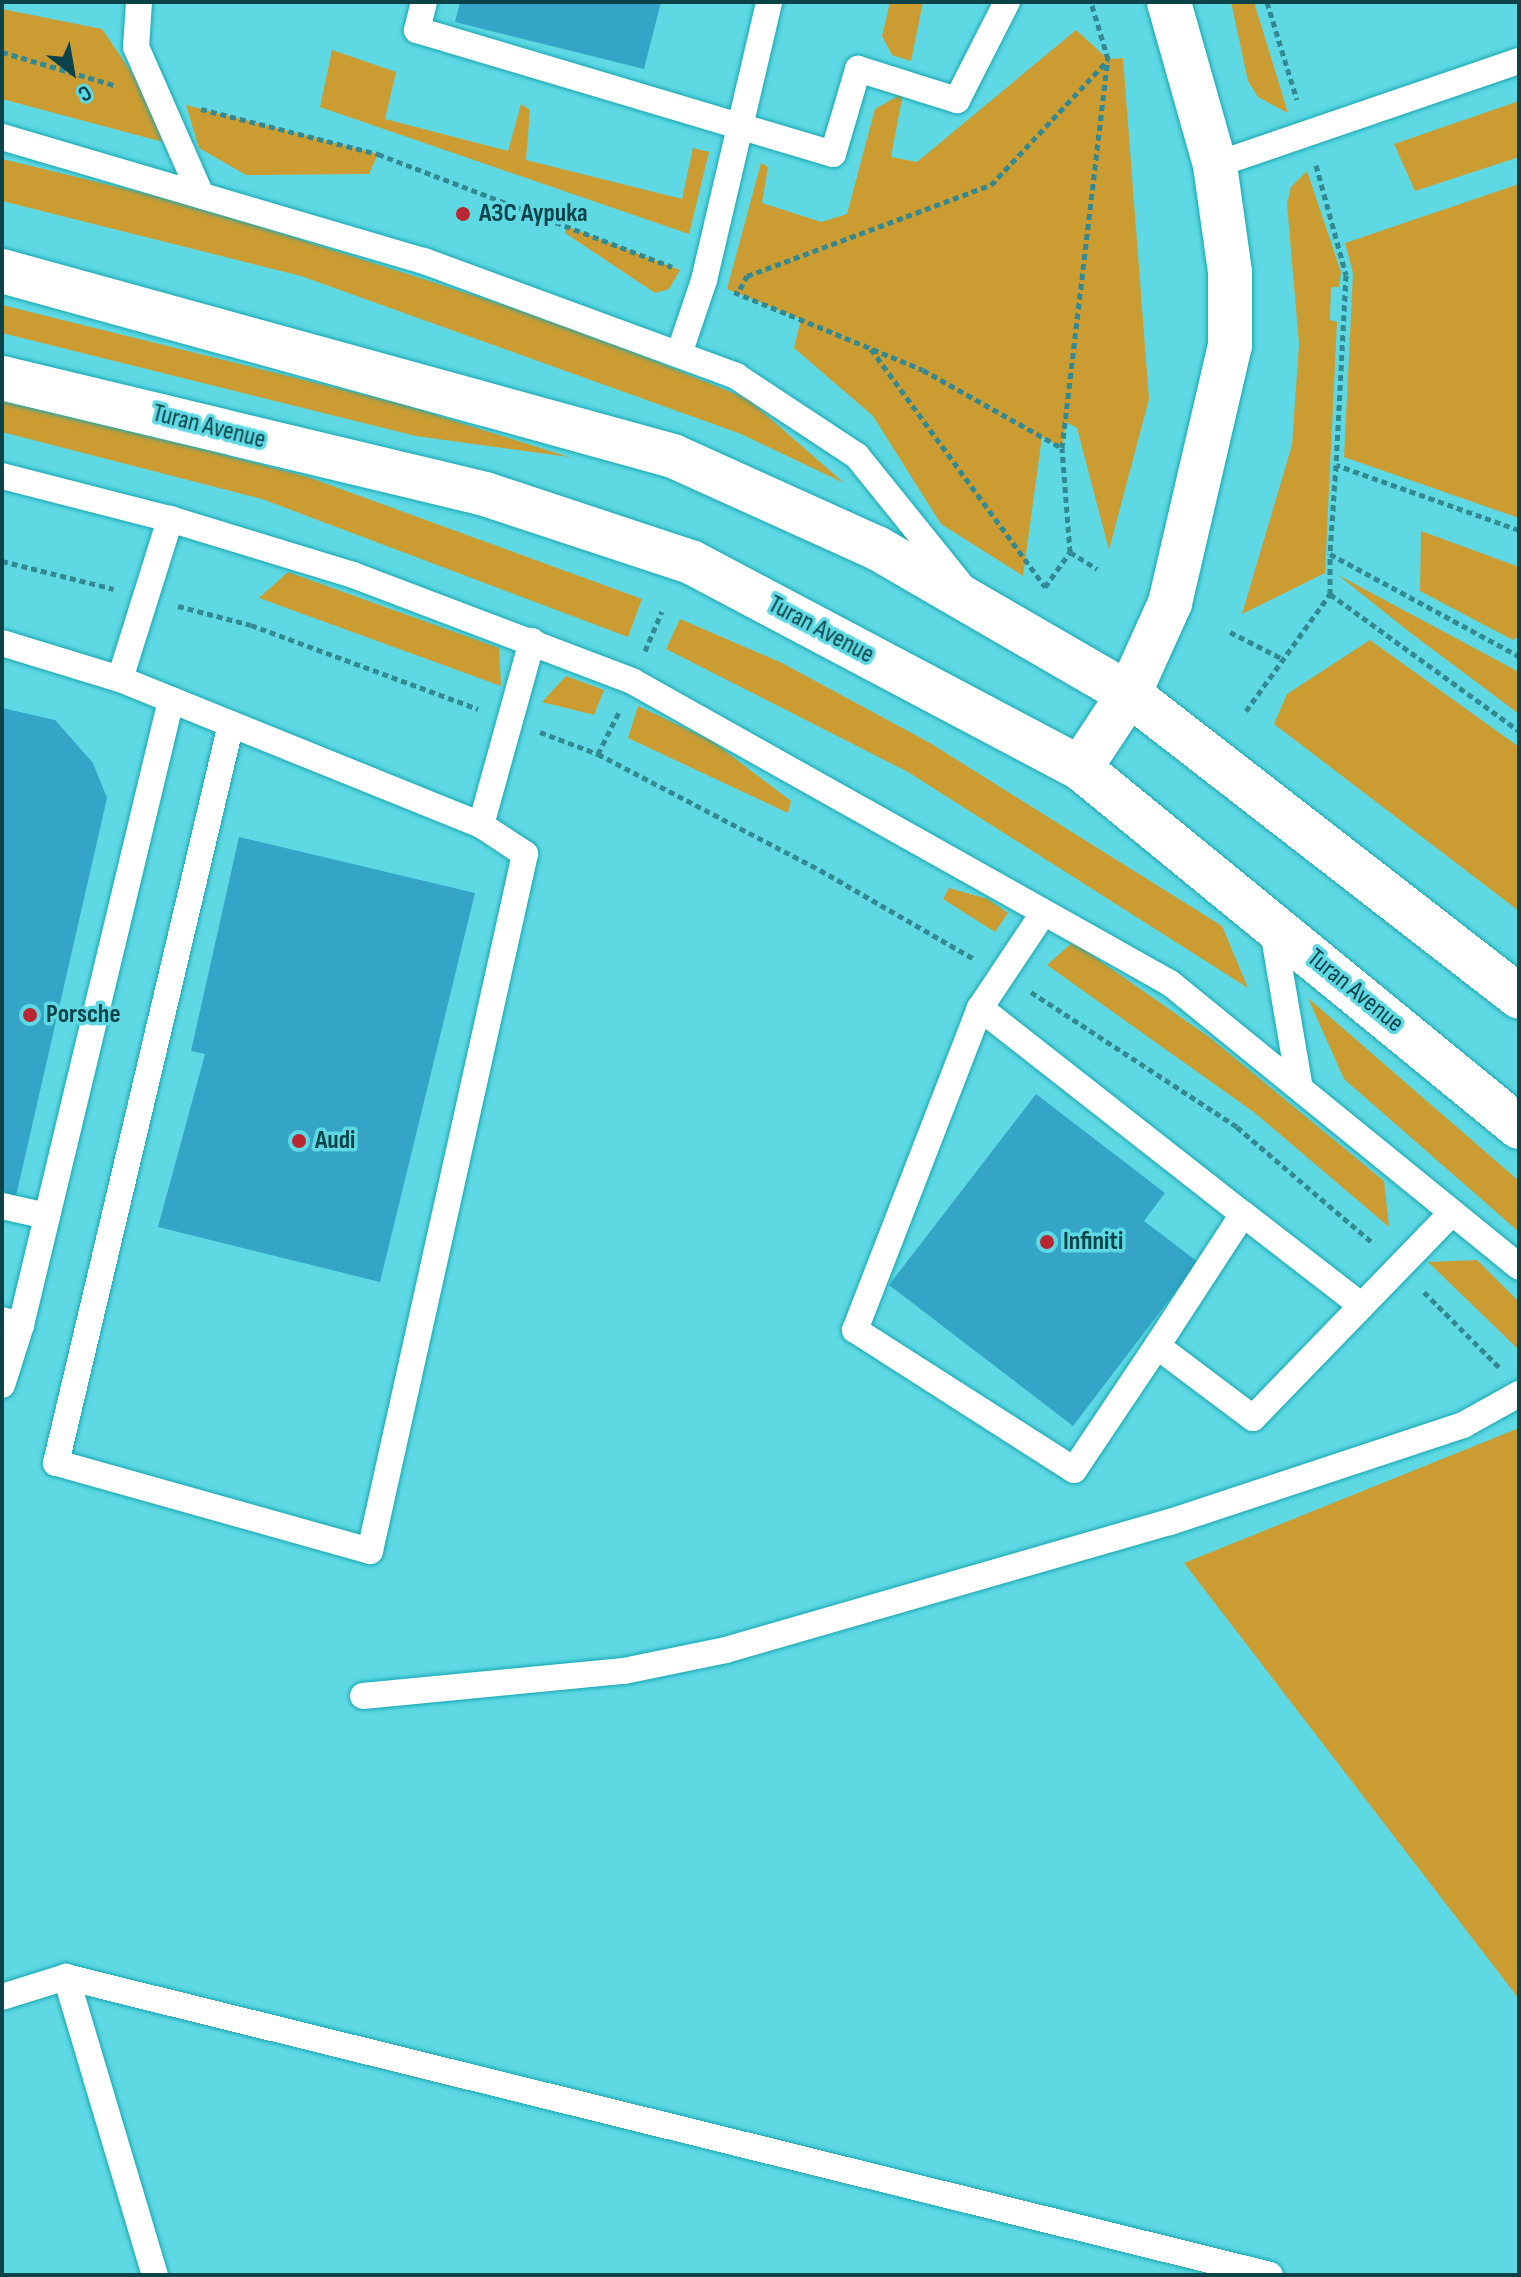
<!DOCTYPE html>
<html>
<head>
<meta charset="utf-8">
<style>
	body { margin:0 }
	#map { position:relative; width:1521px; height:2277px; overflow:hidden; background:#5ed9e4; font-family:"Sofia Sans Condensed",sans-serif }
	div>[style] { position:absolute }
	.green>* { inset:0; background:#cb9c32 }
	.building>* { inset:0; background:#34a4c7 }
	.path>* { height:5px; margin-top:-2.5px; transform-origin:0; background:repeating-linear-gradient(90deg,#328991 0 6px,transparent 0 10px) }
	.roads { filter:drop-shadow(0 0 2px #16a6b1) drop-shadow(0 0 2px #16a6b1) }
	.lane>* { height:26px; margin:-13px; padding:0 13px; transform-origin:13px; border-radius:13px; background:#fff }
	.street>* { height:44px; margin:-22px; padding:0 22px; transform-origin:22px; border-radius:22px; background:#fff }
	.primary>* { height:44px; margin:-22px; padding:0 22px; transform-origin:22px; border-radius:22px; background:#fff }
	.dots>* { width:22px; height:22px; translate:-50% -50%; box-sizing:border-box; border:4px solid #5ed9e4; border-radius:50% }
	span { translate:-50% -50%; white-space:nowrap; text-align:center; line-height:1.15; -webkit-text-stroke:7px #5ed9e4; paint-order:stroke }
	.poi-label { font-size:26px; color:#0b4348; font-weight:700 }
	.left { translate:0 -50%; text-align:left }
	.street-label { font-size:26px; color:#0b4348 }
	.frame { position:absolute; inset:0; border:4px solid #0b4348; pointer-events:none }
	.north { position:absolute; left:32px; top:32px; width:80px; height:80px; -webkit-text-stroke:6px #5ed9e4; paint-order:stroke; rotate:149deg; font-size:22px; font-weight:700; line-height:32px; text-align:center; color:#0b4348 }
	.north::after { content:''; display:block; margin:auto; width:28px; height:36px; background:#0b4348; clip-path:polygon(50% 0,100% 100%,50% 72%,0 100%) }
</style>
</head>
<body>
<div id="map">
	<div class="green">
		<div style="clip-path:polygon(890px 2px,923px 2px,911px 61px,892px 55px,882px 36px)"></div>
		<div style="clip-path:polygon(1231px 2px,1254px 2px,1288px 113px,1258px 97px,1248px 81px)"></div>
		<div style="clip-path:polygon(2px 9px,102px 29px,147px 95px,163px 142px,2px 99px)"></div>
		<div style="clip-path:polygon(1076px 30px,1108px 59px,1123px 58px,1149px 399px,1109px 550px,1077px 428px,1066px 422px,1062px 448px,1042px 437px,1023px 576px,941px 524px,873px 416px,794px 348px,801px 319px,727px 289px,761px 163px,768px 167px,762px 203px,821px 222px,847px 214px,875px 109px,903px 93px,891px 157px,917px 162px)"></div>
		<div style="clip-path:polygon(332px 50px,396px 72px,385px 119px,508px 151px,521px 104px,530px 110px,526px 160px,682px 199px,693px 148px,709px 152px,689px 234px,320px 107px)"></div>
		<div style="clip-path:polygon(1519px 101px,1519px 157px,1415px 191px,1394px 144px)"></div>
		<div style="clip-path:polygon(186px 105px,378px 154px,369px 174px,246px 175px,199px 148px)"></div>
		<div style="clip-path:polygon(2px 159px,193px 205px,572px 327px,748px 399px,844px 483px,741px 434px,301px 276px,2px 201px)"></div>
		<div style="clip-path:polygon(1307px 171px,1341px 272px,1339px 287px,1331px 287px,1330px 320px,1337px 322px,1325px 573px,1242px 614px,1292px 445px,1299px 344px,1287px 204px,1291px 187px)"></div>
		<div style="clip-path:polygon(1519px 184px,1519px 518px,1344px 457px,1353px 273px,1345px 243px)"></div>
		<div style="clip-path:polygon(566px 226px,680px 270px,669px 289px,655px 293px,565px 233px)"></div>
		<div style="clip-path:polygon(2px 305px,401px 404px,569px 457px,416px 436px,2px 333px)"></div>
		<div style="clip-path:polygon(2px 396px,308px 477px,642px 599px,628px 637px,262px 499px,2px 432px)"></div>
		<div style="clip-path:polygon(1421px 531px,1519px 567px,1519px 635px,1513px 640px,1420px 591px)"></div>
		<div style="clip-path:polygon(288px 572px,499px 648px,501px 686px,259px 598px)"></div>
		<div style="clip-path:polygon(1338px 575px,1519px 672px,1519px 714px,1412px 634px)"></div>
		<div style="clip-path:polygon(680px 619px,782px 663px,930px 743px,1222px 926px,1248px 988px,908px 772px,666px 649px)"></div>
		<div style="clip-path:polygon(1370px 640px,1519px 747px,1519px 911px,1274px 724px,1287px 694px)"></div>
		<div style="clip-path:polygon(566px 676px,604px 690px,594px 715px,542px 702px)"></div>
		<div style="clip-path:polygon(638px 706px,712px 741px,791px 801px,788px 813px,628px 738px)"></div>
		<div style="clip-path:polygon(949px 888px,988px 899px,1008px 913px,995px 932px,943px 899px)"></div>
		<div style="clip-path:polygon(1073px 942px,1209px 1037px,1384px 1181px,1389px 1227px,1255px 1113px,1047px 965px)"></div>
		<div style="clip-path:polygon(1308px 998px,1519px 1181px,1519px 1232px,1344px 1079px)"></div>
		<div style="clip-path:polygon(1477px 1260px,1519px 1302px,1519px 1350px,1428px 1262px)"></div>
		<div style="clip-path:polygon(1519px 1428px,1519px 1999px,1184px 1563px)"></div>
	</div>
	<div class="building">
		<div style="clip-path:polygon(460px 2px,661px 2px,644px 69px,455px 22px)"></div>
		<div style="clip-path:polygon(2px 708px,55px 720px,93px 763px,107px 798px,16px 1196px,2px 1193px)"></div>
		<div style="clip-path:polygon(239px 837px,475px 893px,380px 1282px,158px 1227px,205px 1054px,191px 1051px)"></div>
		<div style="clip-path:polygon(1036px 1094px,1165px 1193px,1144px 1221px,1198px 1262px,1073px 1426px,889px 1285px)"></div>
	</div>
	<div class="path">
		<div style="left:1267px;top:2px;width:102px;rotate:73deg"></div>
		<div style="left:2px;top:52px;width:117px;rotate:16.4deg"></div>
		<div style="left:201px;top:109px;width:183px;rotate:14.3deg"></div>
		<div style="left:378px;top:154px;width:315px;rotate:21deg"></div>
		<div style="left:1316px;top:165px;width:114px;rotate:74.7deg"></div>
		<div style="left:1346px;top:275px;width:190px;rotate:93deg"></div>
		<div style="left:740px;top:289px;width:15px;rotate:-62deg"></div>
		<div style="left:747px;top:276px;width:260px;rotate:-20.5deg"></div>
		<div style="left:991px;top:185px;width:171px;rotate:-46.9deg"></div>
		<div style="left:734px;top:292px;width:204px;rotate:22.4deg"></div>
		<div style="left:923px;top:370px;width:159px;rotate:29.3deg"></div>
		<div style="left:1062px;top:448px;width:392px;rotate:-83.3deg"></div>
		<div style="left:1108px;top:59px;width:59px;rotate:-106.6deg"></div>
		<div style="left:871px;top:349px;width:295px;rotate:53.8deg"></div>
		<div style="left:1045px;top:587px;width:43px;rotate:-54.5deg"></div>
		<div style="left:1070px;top:552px;width:104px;rotate:-94.4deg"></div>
		<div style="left:1519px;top:530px;width:194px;rotate:-160.4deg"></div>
		<div style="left:1336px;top:465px;width:89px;rotate:93.9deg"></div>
		<div style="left:1330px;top:554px;width:215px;rotate:28.4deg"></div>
		<div style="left:1070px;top:552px;width:32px;rotate:32deg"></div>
		<div style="left:2px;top:561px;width:115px;rotate:14deg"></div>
		<div style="left:1330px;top:594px;width:233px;rotate:35.9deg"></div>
		<div style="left:178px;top:606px;width:75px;rotate:14.6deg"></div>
		<div style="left:251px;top:625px;width:242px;rotate:20.3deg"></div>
		<div style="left:1230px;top:632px;width:57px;rotate:27deg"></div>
		<div style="left:645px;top:651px;width:43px;rotate:-67deg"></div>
		<div style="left:1246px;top:711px;width:144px;rotate:-54.3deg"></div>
		<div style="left:1330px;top:594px;width:40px;rotate:-90deg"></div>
		<div style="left:540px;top:732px;width:62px;rotate:20.8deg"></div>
		<div style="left:598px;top:754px;width:250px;rotate:27.6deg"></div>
		<div style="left:820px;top:870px;width:178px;rotate:30deg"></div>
		<div style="left:598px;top:754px;width:47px;rotate:-63.4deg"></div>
		<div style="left:1031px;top:992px;width:246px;rotate:33.2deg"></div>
		<div style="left:1237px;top:1127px;width:180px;rotate:40.5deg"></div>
		<div style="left:1424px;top:1292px;width:106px;rotate:45deg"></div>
	</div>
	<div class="roads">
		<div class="lane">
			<div style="left:139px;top:2px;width:45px;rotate:93.8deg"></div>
			<div style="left:136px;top:47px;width:162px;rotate:66.3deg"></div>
			<div style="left:424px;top:2px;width:29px;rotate:104deg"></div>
			<div style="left:417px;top:30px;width:434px;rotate:16.6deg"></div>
			<div style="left:833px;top:154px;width:89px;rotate:-73.6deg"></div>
			<div style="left:858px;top:69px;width:104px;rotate:17.4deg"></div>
			<div style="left:957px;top:100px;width:110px;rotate:-63deg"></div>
			<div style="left:2px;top:137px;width:440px;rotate:16.4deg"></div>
			<div style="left:424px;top:261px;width:333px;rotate:20.2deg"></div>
			<div style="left:736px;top:376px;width:145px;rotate:33.5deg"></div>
			<div style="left:857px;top:456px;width:167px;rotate:51.1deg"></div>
			<div style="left:1215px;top:165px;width:321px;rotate:-18.9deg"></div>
			<div style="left:679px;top:354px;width:78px;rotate:-71.3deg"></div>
			<div style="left:704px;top:280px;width:285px;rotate:-76.8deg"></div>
			<div style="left:2px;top:476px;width:173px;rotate:14.4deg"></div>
			<div style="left:170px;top:519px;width:191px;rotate:17deg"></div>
			<div style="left:353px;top:575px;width:298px;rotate:20.8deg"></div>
			<div style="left:632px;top:681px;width:617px;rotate:29.31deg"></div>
			<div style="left:1170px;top:983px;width:450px;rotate:39.1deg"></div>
			<div style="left:2px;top:643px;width:123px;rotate:17deg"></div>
			<div style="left:120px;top:679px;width:120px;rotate:22.1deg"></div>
			<div style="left:120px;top:679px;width:168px;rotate:-72.6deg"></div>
			<div style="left:231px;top:724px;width:270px;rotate:22deg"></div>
			<div style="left:481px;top:825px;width:53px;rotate:33.4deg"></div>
			<div style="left:525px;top:854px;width:714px;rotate:102.54deg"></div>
			<div style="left:370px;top:1551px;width:326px;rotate:-164.3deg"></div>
			<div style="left:56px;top:1463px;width:759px;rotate:-76.68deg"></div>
			<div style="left:481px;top:825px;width:191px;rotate:-74.5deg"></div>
			<div style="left:1272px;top:925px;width:165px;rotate:80.3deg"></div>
			<div style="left:980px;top:1008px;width:115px;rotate:-56.3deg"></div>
			<div style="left:2px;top:1206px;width:46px;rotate:12.5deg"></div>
			<div style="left:1243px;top:1214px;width:150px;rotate:37.7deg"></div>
			<div style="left:2px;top:1320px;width:20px;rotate:15deg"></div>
			<div style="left:21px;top:1325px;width:643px;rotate:-76.5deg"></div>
			<div style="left:1157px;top:1346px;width:149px;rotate:123.8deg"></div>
			<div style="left:1074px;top:1470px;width:260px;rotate:-147.4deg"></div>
			<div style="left:855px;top:1330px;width:345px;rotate:-68.8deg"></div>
			<div style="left:980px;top:1008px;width:334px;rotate:38.1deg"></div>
			<div style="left:1243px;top:1214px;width:158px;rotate:123.1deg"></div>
			<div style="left:1157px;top:1346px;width:120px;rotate:36.9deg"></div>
			<div style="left:1253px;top:1418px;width:286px;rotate:-45.9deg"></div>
			<div style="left:2px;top:1385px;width:63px;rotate:-72.4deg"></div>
			<div style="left:363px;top:1696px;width:262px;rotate:-5.5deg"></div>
			<div style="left:624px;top:1671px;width:104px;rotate:-11.6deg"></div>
			<div style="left:726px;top:1650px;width:462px;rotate:-16.1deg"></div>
			<div style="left:1170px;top:1522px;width:309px;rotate:-18.3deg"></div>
			<div style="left:1463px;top:1425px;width:64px;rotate:-29deg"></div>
			<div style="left:66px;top:1977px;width:311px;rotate:73.4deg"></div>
			<div style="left:2px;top:1997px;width:67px;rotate:-17.4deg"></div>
			<div style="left:66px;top:1977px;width:1240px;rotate:13.9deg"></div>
		</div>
		<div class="street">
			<div style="left:1080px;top:768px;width:89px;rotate:-56.5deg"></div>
			<div style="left:1129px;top:694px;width:100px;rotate:-65.7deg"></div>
			<div style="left:1170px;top:603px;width:264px;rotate:-76.9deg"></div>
			<div style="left:1230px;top:346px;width:74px;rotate:-90deg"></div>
			<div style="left:1230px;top:272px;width:108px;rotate:-98deg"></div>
			<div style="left:1215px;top:165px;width:169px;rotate:-105.8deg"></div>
		</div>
		<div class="primary">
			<div style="left:2px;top:271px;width:696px;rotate:15.41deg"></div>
			<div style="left:673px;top:456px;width:224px;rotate:24.3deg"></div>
			<div style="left:877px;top:548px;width:291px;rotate:30.1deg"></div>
			<div style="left:1129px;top:694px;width:494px;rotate:37.8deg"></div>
			<div style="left:2px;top:378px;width:497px;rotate:13.5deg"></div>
			<div style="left:485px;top:494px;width:217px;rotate:18.3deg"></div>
			<div style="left:691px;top:562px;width:440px;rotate:27.9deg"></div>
			<div style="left:1080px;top:768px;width:567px;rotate:39.28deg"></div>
		</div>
	</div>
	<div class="dots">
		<div style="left:463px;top:214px;background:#b92832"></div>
		<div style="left:30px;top:1015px;background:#b92832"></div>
		<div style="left:299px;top:1141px;background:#b92832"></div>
		<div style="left:1047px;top:1242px;background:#b92832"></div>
	</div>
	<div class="poi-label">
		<span class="left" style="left:479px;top:214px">АЗС Аурика</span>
		<span class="left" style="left:46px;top:1015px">Porsche</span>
		<span class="left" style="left:315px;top:1141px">Audi</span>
		<span class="left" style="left:1063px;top:1242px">Infiniti</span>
	</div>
	<div class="street-label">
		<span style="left:209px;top:427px;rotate:14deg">Turan Avenue</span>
		<span style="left:821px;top:630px;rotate:28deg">Turan Avenue</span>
		<span style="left:1355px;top:991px;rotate:39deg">Turan Avenue</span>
	</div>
	<div class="frame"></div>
	<div class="north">С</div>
</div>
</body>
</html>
